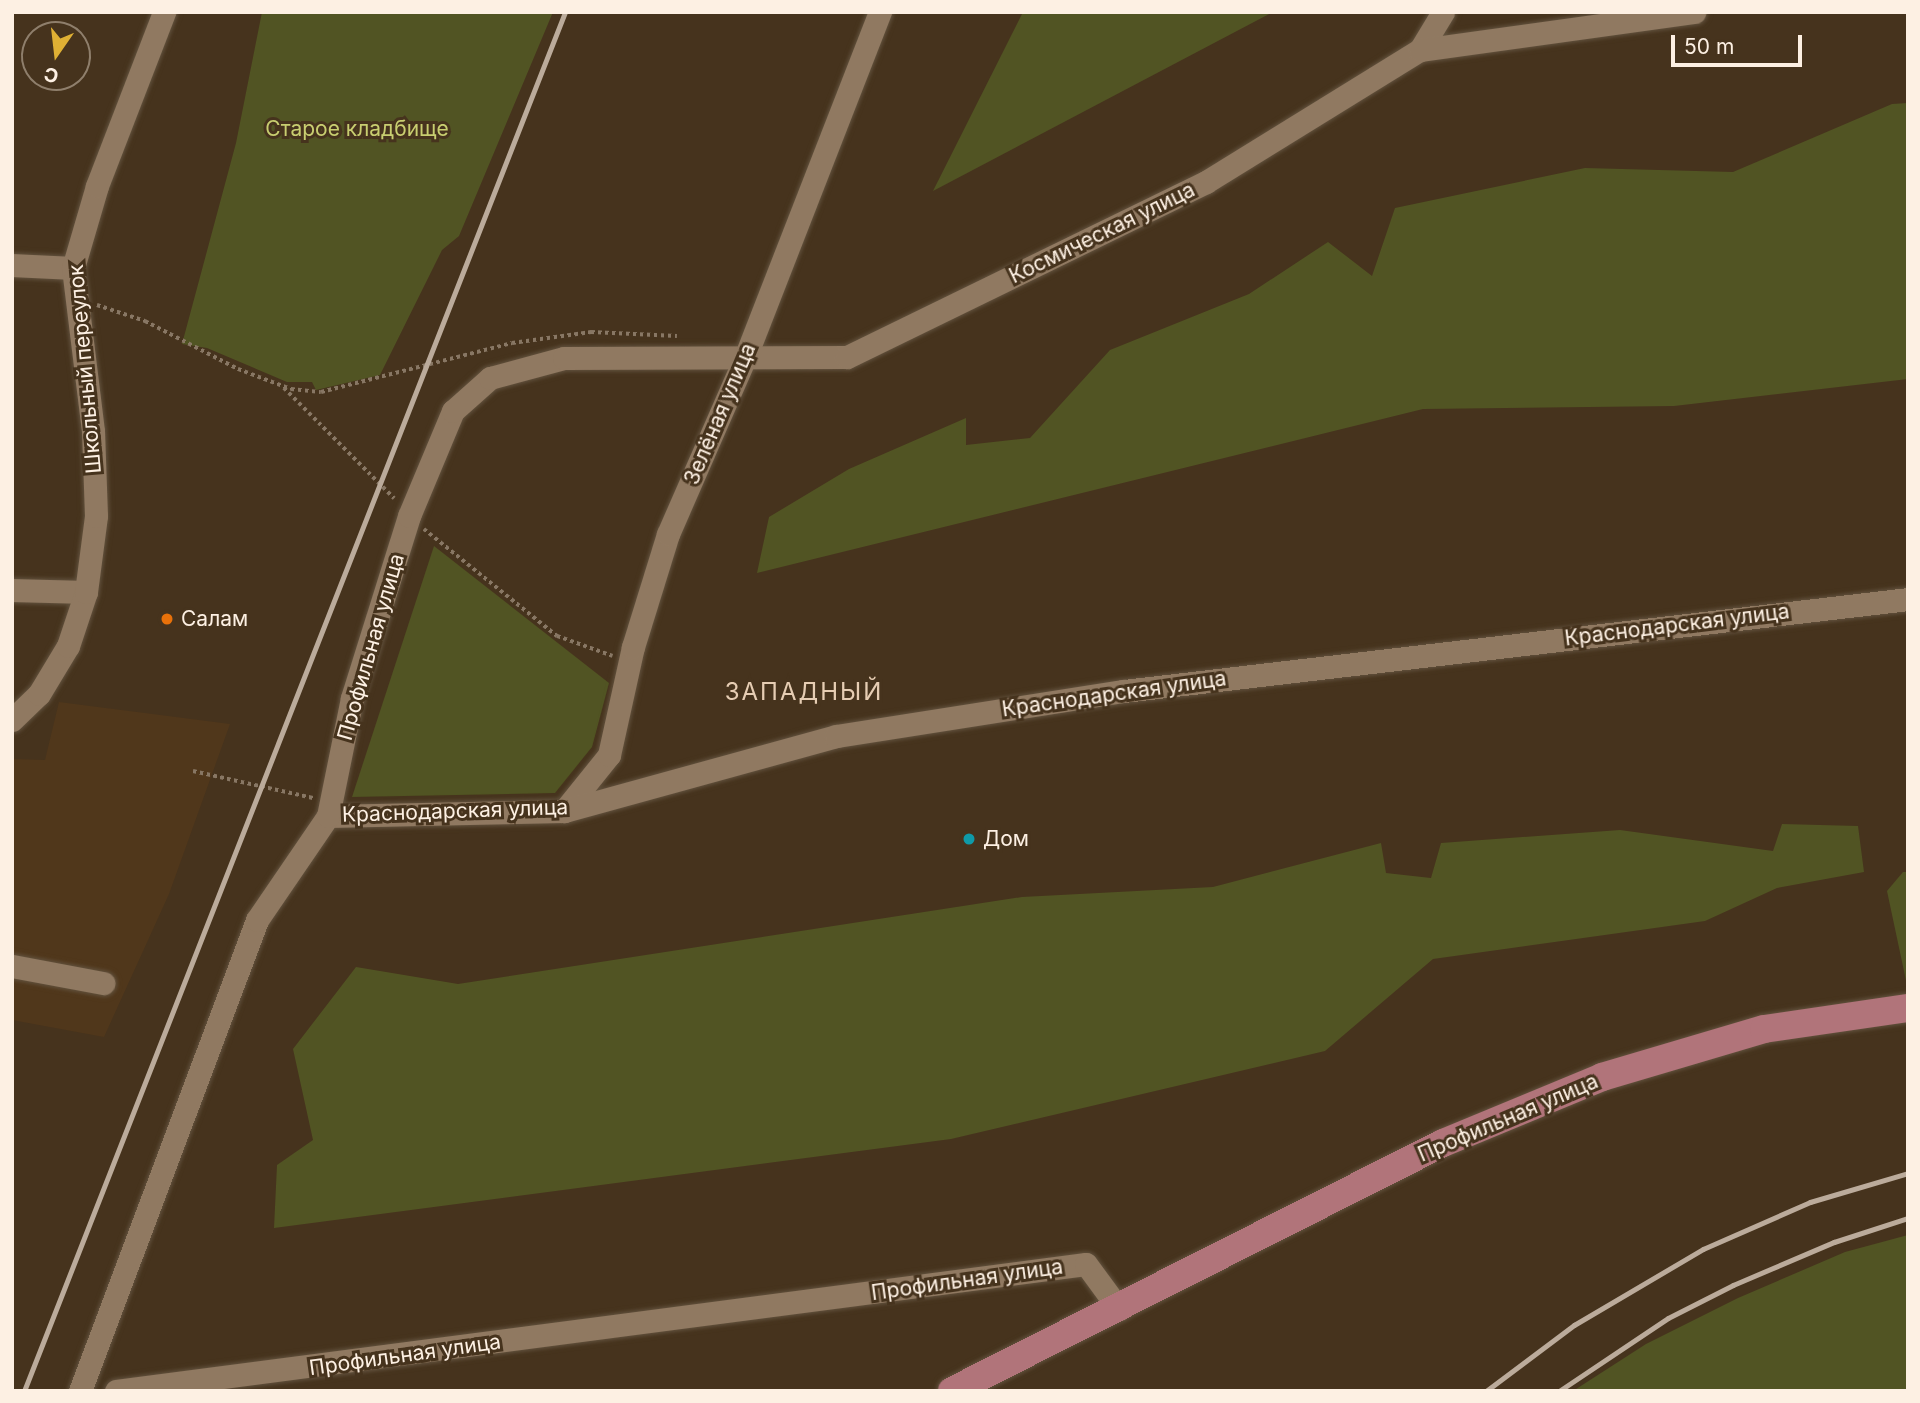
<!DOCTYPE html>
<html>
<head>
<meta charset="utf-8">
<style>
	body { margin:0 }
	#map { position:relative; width:1920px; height:1403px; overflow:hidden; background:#46331d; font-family:Inter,sans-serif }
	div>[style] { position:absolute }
	.built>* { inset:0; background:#50371b }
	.green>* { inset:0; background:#515423 }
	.path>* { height:3.5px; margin-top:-1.75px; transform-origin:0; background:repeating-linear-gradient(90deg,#887764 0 3.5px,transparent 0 7px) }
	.roads { filter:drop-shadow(0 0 2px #62523e) drop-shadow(0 0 2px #62523e) }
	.minor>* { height:23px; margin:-11.5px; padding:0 11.5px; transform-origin:11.5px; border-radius:11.5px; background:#907961 }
	.major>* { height:28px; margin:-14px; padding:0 14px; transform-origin:14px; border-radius:14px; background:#b1747a }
	.rail>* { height:5px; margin:-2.5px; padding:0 2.5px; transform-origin:2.5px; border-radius:2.5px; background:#bbab9b }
	.dots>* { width:19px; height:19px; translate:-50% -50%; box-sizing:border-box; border:4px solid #46331d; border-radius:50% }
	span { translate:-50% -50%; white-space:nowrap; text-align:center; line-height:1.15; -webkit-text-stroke:6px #46331d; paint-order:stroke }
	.park-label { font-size:21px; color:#c8ce70 }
	.street-label { font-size:21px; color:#fdf0e3 }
	.poi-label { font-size:21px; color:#fdf0e3 }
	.left { translate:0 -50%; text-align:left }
	.quarter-label { font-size:24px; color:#e6cdb3; letter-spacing:2px }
	.frame { position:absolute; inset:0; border:14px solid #fdf0e3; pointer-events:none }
	.north { position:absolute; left:21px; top:21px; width:70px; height:70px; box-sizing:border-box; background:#46331d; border:2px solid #8f7f6c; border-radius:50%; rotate:194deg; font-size:19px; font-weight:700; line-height:28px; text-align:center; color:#fdf0e3 }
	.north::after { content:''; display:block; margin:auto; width:24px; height:32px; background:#dfb034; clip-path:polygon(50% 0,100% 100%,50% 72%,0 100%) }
	.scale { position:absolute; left:1671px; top:35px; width:131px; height:32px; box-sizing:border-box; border:4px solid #fdf0e3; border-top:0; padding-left:9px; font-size:21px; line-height:24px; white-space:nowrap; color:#fdf0e3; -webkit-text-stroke:5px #46331d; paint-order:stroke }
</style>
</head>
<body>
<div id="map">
	<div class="built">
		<div style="clip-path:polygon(59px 702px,230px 724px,169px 894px,104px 1037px,12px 1020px,12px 759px,45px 760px)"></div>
	</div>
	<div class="green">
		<div style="clip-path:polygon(262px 12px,553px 12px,459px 236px,442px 250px,380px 375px,316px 390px,312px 382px,287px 382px,207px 348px,182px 344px,236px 143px)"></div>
		<div style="clip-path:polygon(1023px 12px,1273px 12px,933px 191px)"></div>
		<div style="clip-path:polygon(1908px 103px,1908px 379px,1674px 406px,1423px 409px,757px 573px,769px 517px,849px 469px,966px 418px,966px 445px,1030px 438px,1110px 350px,1249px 294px,1328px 242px,1372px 276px,1395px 208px,1585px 168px,1733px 172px,1892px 104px)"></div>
		<div style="clip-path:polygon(434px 546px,609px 683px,592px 747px,555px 793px,352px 797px)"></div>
		<div style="clip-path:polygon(1782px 824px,1858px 826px,1864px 872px,1777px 888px,1705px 921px,1433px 959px,1325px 1051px,951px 1139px,274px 1228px,277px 1165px,313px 1140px,293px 1049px,356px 967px,458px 984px,1022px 897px,1213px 887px,1381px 843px,1386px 873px,1431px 878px,1441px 843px,1620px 830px,1773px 851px)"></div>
		<div style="clip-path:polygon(1903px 872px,1908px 872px,1908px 990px,1887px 891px)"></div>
		<div style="clip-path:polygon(1908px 1235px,1908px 1391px,1573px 1391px,1646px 1344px,1738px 1298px,1845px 1252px)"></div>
	</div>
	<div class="path">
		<div style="left:97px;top:305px;width:51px;rotate:18.4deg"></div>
		<div style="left:145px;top:321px;width:105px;rotate:27.3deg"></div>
		<div style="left:238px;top:369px;width:57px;rotate:20.7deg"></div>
		<div style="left:291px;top:389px;width:30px;rotate:6deg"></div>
		<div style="left:321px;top:392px;width:197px;rotate:-14.4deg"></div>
		<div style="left:512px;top:343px;width:80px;rotate:-7.9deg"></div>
		<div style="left:591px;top:332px;width:86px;rotate:2.7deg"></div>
		<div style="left:284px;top:388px;width:156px;rotate:45deg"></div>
		<div style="left:424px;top:529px;width:171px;rotate:38.8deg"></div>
		<div style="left:557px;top:636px;width:59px;rotate:19.7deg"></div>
		<div style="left:193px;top:771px;width:123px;rotate:12.7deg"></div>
	</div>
	<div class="roads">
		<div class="minor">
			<div style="left:1420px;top:50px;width:44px;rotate:-58.8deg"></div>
			<div style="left:12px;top:265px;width:61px;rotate:2.8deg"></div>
			<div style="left:12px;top:590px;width:74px;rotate:1.5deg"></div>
			<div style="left:12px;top:720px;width:37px;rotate:-44deg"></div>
			<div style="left:39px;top:694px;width:56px;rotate:-58.9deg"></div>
			<div style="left:68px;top:646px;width:57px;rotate:-71.6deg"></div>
			<div style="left:86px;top:592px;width:77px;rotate:-82.5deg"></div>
			<div style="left:96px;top:516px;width:85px;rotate:-92deg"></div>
			<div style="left:93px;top:431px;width:164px;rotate:-97deg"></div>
			<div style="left:73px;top:268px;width:85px;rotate:-73.7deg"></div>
			<div style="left:97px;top:186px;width:186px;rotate:-68.9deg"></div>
			<div style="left:564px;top:811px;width:72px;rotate:-51.2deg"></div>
			<div style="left:609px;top:755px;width:111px;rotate:-77.5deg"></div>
			<div style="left:633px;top:647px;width:118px;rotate:-72.8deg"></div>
			<div style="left:668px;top:534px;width:192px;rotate:-66.4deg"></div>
			<div style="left:745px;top:358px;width:371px;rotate:-68.7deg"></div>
			<div style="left:328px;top:816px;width:236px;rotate:-1.2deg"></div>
			<div style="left:564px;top:811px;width:282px;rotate:-15.4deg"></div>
			<div style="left:836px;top:736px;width:291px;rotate:-8.9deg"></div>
			<div style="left:1124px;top:691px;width:789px;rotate:-6.69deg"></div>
			<div style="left:12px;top:966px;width:93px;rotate:10.6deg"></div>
			<div style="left:80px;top:1391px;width:503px;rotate:-69.4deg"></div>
			<div style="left:257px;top:920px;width:126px;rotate:-55.7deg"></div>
			<div style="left:328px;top:816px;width:120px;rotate:-78.5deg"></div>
			<div style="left:352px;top:698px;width:191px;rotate:-72.6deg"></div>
			<div style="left:409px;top:516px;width:114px;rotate:-67.3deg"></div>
			<div style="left:453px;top:411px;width:50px;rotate:-41.7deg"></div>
			<div style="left:490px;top:378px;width:77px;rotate:-15.1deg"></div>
			<div style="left:564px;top:358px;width:283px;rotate:-0.2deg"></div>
			<div style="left:847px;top:357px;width:399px;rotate:-26deg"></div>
			<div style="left:1206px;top:182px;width:251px;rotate:-31.7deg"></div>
			<div style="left:1420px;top:50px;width:277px;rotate:-7.9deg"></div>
			<div style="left:116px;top:1391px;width:978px;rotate:-7.46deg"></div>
			<div style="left:1086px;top:1264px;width:56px;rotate:53.7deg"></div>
		</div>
		<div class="major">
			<div style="left:952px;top:1391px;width:550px;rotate:-26.8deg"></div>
			<div style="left:1443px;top:1143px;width:172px;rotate:-22.5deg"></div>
			<div style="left:1602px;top:1077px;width:169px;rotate:-16.5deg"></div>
			<div style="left:1764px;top:1029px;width:146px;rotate:-8.3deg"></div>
		</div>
	</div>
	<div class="rail">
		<div style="left:24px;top:1391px;width:1481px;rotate:-68.58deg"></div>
		<div style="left:1486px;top:1391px;width:110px;rotate:-36.9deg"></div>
		<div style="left:1574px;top:1325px;width:150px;rotate:-30.5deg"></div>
		<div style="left:1703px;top:1249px;width:117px;rotate:-23.7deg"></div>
		<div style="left:1810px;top:1202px;width:102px;rotate:-16.5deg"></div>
		<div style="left:1559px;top:1391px;width:131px;rotate:-33.8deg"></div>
		<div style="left:1668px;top:1318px;width:73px;rotate:-26.9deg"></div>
		<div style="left:1733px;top:1285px;width:110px;rotate:-23.1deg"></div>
		<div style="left:1834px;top:1242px;width:78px;rotate:-18deg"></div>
	</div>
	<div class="dots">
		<div style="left:167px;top:619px;background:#e8710a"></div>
		<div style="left:969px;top:839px;background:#0f9aa8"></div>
	</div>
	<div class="park-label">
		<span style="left:357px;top:129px">Старое кладбище</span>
	</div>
	<div class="street-label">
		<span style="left:1102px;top:233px;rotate:-26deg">Космическая улица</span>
		<span style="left:85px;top:369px;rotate:-95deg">Школьный переулок</span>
		<span style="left:720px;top:414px;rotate:-67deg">Зелёная улица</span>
		<span style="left:1677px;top:625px;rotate:-7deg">Краснодарская улица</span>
		<span style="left:371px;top:647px;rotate:-74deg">Профильная улица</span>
		<span style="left:1114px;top:694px;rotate:-8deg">Краснодарская улица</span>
		<span style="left:455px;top:811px;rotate:-2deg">Краснодарская улица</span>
		<span style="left:1508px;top:1118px;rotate:-23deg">Профильная улица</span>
		<span style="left:967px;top:1280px;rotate:-8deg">Профильная улица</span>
		<span style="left:405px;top:1355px;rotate:-8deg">Профильная улица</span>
	</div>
	<div class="poi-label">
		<span class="left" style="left:181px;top:619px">Салам</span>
		<span class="left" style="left:983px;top:839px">Дом</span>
	</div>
	<div class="quarter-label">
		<span style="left:804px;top:692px">ЗАПАДНЫЙ</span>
	</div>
	<div class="frame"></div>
	<div class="north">С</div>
	<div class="scale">50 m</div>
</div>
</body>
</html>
